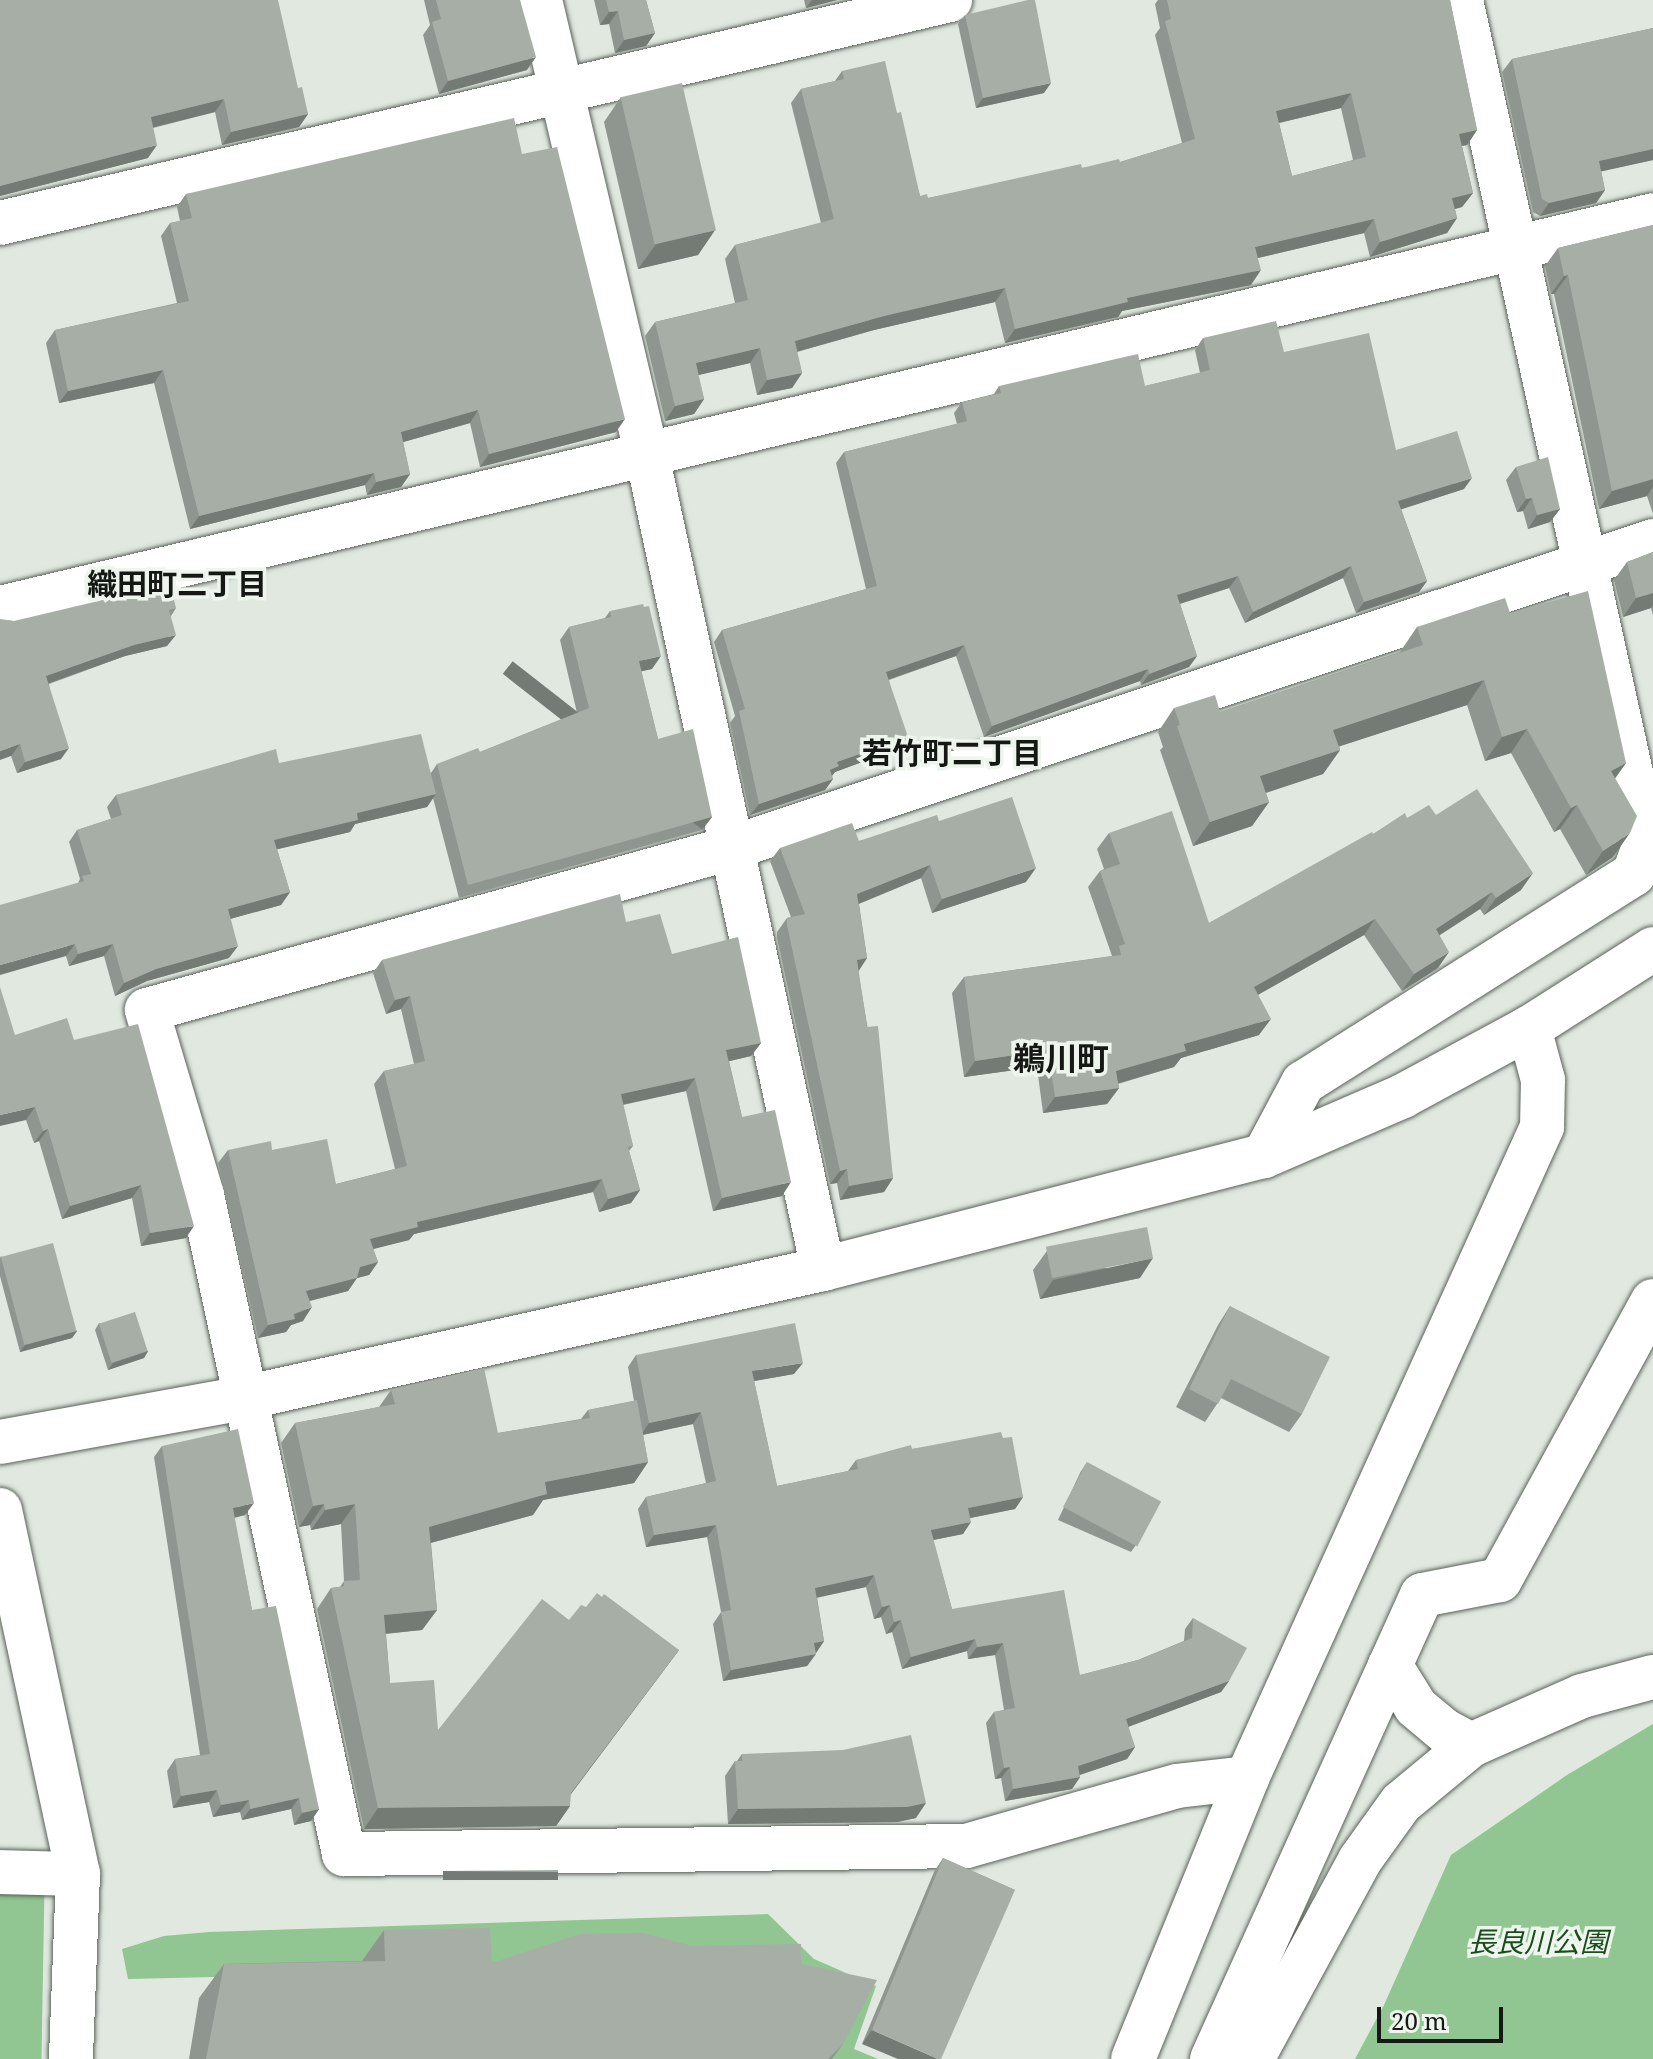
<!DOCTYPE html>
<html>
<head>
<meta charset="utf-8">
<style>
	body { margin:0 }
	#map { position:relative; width:1653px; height:2059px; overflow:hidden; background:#e0e8e0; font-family:"Noto Serif","Noto Sans JP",serif }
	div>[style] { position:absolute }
	.green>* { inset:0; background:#91c591; transform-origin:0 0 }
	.roads { filter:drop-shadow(0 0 2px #5a615a) drop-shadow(0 0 2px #5a615a) }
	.minor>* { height:44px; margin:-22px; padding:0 22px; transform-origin:22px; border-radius:22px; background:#fff }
	.wall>* { inset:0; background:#8f968f }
	.shaded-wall>* { inset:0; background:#747a74; transform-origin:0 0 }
	.building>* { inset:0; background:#a6aea6; transform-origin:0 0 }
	span { translate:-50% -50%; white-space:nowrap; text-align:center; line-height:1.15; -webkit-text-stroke:7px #edf5ed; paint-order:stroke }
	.park-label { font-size:28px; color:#1a4d1e; font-style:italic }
	.neighbourhood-label { font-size:30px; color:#161815; font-weight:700 }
	.quarter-label { font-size:32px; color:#161815; font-weight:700 }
	.scale { position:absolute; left:1377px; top:2007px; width:126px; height:36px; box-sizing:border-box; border:4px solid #161815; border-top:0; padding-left:10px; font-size:24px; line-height:28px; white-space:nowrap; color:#161815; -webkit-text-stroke:6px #edf5ed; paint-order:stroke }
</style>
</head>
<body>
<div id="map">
	<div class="green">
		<div style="clip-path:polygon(1653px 1724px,1653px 2059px,1355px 2059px,1384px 2005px,1451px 1855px,1567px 1775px)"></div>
		<div style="left:0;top:1857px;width:45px;height:202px;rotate:1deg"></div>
		<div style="clip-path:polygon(768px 1914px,814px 1959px,876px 1986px,854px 2049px,878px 2059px,802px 2059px,796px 1963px,128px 1979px,122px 1949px,164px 1936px,209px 1932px)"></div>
	</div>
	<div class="roads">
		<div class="minor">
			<div style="left:540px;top:0;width:467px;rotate:76.8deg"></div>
			<div style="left:647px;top:455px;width:833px;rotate:77.8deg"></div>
			<div style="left:0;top:223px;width:976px;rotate:-13.21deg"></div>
			<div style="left:0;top:608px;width:1699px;rotate:-13.37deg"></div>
			<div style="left:1264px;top:1156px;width:83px;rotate:-61.9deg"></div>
			<div style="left:1303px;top:1083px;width:391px;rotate:-32.3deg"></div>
			<div style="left:1634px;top:874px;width:35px;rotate:-70deg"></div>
			<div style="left:1646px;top:841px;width:861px;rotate:-102.41deg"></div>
			<div style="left:0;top:1442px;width:248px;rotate:-10.2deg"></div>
			<div style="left:244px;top:1398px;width:593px;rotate:-12.56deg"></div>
			<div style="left:823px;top:1269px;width:455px;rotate:-14.4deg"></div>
			<div style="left:1264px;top:1156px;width:151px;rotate:-23.3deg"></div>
			<div style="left:1403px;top:1096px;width:143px;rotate:-28.4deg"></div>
			<div style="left:1529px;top:1028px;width:147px;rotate:-32.5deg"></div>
			<div style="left:0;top:1510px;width:372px;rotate:77.9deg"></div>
			<div style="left:78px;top:1874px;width:185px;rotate:92.2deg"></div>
			<div style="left:1390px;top:1665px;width:49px;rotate:58.2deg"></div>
			<div style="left:1416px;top:1707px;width:38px;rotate:40deg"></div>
			<div style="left:1445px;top:1731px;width:30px;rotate:28deg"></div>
			<div style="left:1247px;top:1778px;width:70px;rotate:173.5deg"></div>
			<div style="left:1177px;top:1786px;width:219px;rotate:164.1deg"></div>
			<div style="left:966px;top:1846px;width:622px;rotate:179.26deg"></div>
			<div style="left:344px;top:1854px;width:674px;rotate:-102.16deg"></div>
			<div style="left:202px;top:1195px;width:193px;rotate:-106.6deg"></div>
			<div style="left:147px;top:1010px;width:606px;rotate:-15.5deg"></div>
			<div style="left:731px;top:848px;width:972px;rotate:-18.42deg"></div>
			<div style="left:0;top:1872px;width:78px;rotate:1.5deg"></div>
			<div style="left:1133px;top:2059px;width:303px;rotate:-67.9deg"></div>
			<div style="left:1247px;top:1778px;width:715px;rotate:-65.62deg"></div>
			<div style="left:1542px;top:1127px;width:47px;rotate:-88.8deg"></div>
			<div style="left:1543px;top:1080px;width:54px;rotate:-105.1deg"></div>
			<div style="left:1212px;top:2059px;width:509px;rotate:-65.65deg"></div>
			<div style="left:1422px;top:1595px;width:79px;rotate:-10.9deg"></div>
			<div style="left:1500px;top:1580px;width:318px;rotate:-61.3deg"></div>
			<div style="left:1252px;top:2059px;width:226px;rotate:-61.5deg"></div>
			<div style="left:1360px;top:1860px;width:70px;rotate:-54.3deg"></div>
			<div style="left:1401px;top:1803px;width:91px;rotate:-39.6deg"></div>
			<div style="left:1471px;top:1745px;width:121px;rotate:-23.8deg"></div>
			<div style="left:1582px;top:1696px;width:73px;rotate:-15deg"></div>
		</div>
	</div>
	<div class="wall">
		<div style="clip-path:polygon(0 0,298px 88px,308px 114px,299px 127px,222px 145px,215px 112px,153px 128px,148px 158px,0 196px)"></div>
		<div style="clip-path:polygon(424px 0,520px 0,527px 70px,439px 94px,423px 35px,430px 25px)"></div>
		<div style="clip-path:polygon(594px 0,646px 0,655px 33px,646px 46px,615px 53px,609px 24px,600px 25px)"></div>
		<div style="clip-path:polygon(804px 0,837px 0,806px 8px)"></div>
		<div style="clip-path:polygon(evenodd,1158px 0,1450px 0,1477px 130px,1467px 145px,1462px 146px,1473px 193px,1462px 207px,1455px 209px,1457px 218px,1447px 233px,1370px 257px,1364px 233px,1258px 258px,1251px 285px,1122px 311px,1118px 317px,1005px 343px,995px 302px,874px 330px,797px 352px,802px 373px,792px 388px,757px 395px,750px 363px,698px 375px,704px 399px,694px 414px,665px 421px,645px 336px,655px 322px,735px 303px,725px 259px,735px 245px,821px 223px,791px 103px,801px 89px,835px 81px,842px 71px,897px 113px,920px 196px,928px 198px,1082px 168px,1120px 162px,1182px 143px,1155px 35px,1160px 28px,1155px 4px,1158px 0,1341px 108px,1353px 160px,1292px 176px,1279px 123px,1341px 108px)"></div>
		<div style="clip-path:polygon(965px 15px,1044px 93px,976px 108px,958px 24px)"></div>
		<div style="clip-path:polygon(1653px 28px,1653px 160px,1601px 171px,1605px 190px,1596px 203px,1540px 216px,1533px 212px,1502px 72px,1512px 59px)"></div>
		<div style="clip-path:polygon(621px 97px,715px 230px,698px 255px,638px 269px,604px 122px)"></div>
		<div style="clip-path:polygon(522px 154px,616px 432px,480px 467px,470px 423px,403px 442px,410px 474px,401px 487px,367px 495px,365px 485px,190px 529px,154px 383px,59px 403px,46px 343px,55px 330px,177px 303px,161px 236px,170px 223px,180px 221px,177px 207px,186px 194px)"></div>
		<div style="clip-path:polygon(1653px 225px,1653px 514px,1647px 496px,1599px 509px,1554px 294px,1551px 294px,1545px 266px,1558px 248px)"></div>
		<div style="clip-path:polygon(1203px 338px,1284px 352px,1396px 450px,1464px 489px,1401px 509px,1427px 581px,1419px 592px,1356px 613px,1343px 578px,1245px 623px,1229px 588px,1180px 604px,1197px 656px,1189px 667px,1141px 685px,1140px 681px,984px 737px,956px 656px,889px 680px,900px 748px,835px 772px,832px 776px,833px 779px,825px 790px,750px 815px,730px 723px,735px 716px,714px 642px,722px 630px,866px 589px,836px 463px,844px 452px,957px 424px,954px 413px,962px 402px,994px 394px,999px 386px,1145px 386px,1200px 373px,1195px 350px)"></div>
		<div style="clip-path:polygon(1516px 467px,1560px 509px,1550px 522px,1528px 529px,1523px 511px,1517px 512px,1506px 480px)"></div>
		<div style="clip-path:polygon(1653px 552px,1653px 615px,1651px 608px,1623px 617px,1614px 580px,1627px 562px)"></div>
		<div style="clip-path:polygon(176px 608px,171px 616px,167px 646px,125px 656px,49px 684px,61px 759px,17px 773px,11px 756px,2px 620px,14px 621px)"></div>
		<div style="clip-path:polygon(610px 611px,652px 669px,641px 671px,658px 739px,712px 817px,702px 830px,459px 898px,433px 798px,427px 807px,355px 824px,350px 832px,277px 849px,290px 892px,281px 905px,230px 919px,229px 958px,147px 981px,115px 996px,104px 956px,69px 966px,66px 956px,78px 883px,80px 879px,69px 842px,77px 830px,111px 819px,107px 807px,116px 795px,279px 763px,431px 773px,437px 764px,480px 752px,577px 713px,560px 640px,569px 627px,605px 618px)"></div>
		<div style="clip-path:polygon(1510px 613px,1626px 763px,1615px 778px,1613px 857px,1586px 875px,1560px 829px,1554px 832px,1511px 753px,1485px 761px,1467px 705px,1339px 746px,1340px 750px,1323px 774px,1266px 793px,1269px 802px,1252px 826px,1193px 846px,1160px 750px,1163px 747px,1158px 732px,1174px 708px,1220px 712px,1400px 652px,1417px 627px)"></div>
		<div style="clip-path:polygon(1436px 815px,1521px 890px,1484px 915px,1480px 909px,1440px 935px,1438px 968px,1402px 991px,1364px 935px,1258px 995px,1259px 1035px,1181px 1058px,1174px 1067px,1118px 1084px,1119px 1088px,1107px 1104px,1043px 1113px,1037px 1067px,964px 1077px,952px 993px,964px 977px,1112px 956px,1088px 887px,1100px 871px,1104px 869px,1097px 849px,1109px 833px,1209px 923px,1373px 834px,1407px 818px)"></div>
		<div style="clip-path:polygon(939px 821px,1026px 882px,932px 913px,921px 878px,859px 904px,867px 958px,858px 971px,893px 1178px,884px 1192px,840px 1200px,837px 1183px,830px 1184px,777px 938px,777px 932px,787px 918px,791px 917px,770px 861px,780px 848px,859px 841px)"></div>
		<div style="clip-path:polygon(626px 922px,672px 954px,761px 1043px,751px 1056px,729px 1061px,742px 1117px,782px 1196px,713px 1211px,686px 1091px,623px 1105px,633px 1146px,629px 1151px,640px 1190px,631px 1203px,599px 1212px,593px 1192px,414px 1234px,409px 1240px,373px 1249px,378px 1262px,369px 1275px,357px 1278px,348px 1291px,310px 1301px,303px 1321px,291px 1325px,286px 1332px,258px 1338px,218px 1163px,228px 1150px,272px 1150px,336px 1184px,395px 1169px,374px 1084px,384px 1071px,414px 1064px,401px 1009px,386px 1014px,373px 973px,382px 960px)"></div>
		<div style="clip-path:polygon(15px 1035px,74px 1040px,186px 1238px,141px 1246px,132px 1198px,62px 1219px,39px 1141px,34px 1143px,26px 1120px)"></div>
		<div style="clip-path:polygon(1047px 1251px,1140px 1278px,1040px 1299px,1033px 1270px)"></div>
		<div style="clip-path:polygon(1px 1256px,77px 1331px,72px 1338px,20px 1352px,0 1276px,0 1258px)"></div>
		<div style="clip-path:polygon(1230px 1306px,1302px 1414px,1289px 1432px,1221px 1398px,1205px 1422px,1176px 1407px,1218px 1325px)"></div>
		<div style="clip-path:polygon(99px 1323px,148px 1351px,144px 1358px,108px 1370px,95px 1330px)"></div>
		<div style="clip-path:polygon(636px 1355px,794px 1374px,754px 1381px,777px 1486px,848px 1471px,856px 1460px,912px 1449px,1003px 1438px,1023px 1497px,1015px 1509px,970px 1518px,963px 1534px,933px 1540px,952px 1609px,1080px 1675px,1138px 1660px,1184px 1641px,1185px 1629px,1193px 1618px,1229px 1681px,1221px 1692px,1128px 1727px,1135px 1747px,1127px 1759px,1080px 1775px,1080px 1777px,1072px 1789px,1005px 1801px,1001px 1778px,995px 1779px,986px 1723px,994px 1712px,1004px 1710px,995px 1655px,968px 1659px,967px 1651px,902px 1669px,892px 1632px,886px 1634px,881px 1617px,874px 1619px,866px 1587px,817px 1597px,824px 1641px,807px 1666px,723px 1681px,713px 1624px,721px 1612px,707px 1537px,646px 1547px,638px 1509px,646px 1497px,706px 1483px,693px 1424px,643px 1435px,648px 1462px,634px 1483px,543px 1500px,533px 1515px,431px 1543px,437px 1610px,422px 1630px,386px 1634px,390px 1683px,438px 1730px,586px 1607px,679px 1650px,570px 1795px,570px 1806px,556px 1826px,364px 1829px,317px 1609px,331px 1588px,340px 1587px,344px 1581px,341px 1524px,311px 1530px,310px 1525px,299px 1527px,281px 1443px,295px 1423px,379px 1407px,391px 1390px,498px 1433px,581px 1419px,588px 1410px,634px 1401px,628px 1367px)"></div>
		<div style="clip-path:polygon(162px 1446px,245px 1515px,234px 1518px,252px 1610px,319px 1809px,311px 1821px,294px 1825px,291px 1809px,242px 1820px,240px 1812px,213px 1817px,209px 1802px,173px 1808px,167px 1771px,175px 1759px,200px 1755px,154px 1457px)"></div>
		<div style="clip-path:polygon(1087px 1462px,1138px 1542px,1131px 1552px,1058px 1520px,1080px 1473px)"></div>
		<div style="clip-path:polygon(742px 1754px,916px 1818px,897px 1822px,728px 1824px,725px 1776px,735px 1761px,737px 1761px)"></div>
		<div style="clip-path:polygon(943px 1858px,1015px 1890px,862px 2044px,934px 1872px)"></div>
		<div style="clip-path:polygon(384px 1930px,492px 1963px,692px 1946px,801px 1964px,843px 2044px,832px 2059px,189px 2059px,199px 1998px,224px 1964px,362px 1961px)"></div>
	</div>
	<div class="shaded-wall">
		<div style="clip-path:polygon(812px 0,837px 0,806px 8px)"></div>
		<div style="clip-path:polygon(618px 11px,609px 24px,600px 25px,609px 12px)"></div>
		<div style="clip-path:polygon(655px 33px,646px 46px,615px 53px,624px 40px)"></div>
		<div style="clip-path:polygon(536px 57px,527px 70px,439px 94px,448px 81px)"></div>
		<div style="clip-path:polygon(1051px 83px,1044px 93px,976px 108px,983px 98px)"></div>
		<div style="clip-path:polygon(1351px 93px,1341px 108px,1266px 126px,1276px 111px)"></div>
		<div style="clip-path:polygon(224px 99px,215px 112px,142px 130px,151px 117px)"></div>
		<div style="clip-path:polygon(308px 114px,299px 127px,222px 145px,231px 132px)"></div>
		<div style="clip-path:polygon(1477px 130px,1467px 145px,1449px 148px,1459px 134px)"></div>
		<div style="clip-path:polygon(157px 145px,148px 158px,0 196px,0 186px)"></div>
		<div style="clip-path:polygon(1653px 149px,1653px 160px,1590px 174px,1599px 161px)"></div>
		<div style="clip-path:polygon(1605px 190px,1596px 203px,1540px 216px,1549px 203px)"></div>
		<div style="clip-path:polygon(1473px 193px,1462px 207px,1442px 212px,1452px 198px)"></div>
		<div style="clip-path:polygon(1457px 218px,1447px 233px,1370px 257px,1380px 242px)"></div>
		<div style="clip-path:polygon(1374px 219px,1364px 233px,1245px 261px,1255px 247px)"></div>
		<div style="clip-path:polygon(715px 230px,698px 255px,638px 269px,656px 244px)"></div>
		<div style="clip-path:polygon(1261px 270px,1251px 285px,1122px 311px,1118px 317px,1005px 343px,1015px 329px,1127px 298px)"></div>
		<div style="clip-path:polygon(1568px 275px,1554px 294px,1551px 294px,1564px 276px)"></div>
		<div style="clip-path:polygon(1005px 288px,995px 302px,874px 330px,785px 355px,795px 341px,884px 316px)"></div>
		<div style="clip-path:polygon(760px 348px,750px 363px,686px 378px,696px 363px)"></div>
		<div style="clip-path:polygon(163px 370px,154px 383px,59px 403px,68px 391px)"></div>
		<div style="clip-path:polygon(802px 373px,792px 388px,757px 395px,767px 380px)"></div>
		<div style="clip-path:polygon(704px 399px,694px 414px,665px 421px,675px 406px)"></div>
		<div style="clip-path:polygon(478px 410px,470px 423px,393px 445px,401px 432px)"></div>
		<div style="clip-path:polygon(625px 419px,616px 432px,480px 467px,489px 454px)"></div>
		<div style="clip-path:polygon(374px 473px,365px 485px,190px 529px,199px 516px)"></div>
		<div style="clip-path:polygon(410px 474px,401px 487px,367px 495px,376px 482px)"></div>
		<div style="clip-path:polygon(1472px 478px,1464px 489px,1390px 513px,1398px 501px)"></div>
		<div style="clip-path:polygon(1653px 479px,1653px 487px,1647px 496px,1599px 509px,1612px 491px)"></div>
		<div style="clip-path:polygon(1532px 498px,1523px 511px,1517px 512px,1526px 499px)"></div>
		<div style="clip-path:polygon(1560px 509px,1550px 522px,1528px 529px,1537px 515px)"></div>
		<div style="clip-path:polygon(1351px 566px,1343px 578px,1245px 623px,1253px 612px)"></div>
		<div style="clip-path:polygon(1238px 576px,1229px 588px,1169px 607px,1177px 595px)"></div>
		<div style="clip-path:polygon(1427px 581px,1419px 592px,1356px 613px,1364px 602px)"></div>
		<div style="clip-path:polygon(1653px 593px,1653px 605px,1651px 608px,1623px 617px,1636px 598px)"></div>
		<div style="clip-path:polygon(176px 635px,167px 646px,125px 656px,38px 687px,46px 676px,134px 645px)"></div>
		<div style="clip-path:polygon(964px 645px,956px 656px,878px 683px,886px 672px)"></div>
		<div style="clip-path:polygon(661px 656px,652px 669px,630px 674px,639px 661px)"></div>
		<div style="clip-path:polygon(1197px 656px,1189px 667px,1141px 685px,1149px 674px)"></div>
		<div style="clip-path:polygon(1148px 669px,1140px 681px,984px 737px,992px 726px)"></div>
		<div style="clip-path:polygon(1484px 680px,1467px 705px,1316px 754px,1333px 730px)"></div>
		<div style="clip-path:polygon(1527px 729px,1511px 753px,1485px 761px,1502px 737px)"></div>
		<div style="clip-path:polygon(908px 737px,900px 748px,835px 772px,830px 778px,830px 770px,837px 762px)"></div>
		<div style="clip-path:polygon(20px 744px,11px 756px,0 760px,0 751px)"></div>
		<div style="clip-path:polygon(69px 748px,61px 759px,17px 773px,25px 762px)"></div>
		<div style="clip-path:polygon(1340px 750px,1323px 774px,1243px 800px,1260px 776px)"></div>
		<div style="clip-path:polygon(1626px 763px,1609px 787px,1611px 771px)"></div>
		<div style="clip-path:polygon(833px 779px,825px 790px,750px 815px,759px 804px)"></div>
		<div style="clip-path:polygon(436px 794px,427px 807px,355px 824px,350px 832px,266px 852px,274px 840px,357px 813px)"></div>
		<div style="clip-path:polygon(1269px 802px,1252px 826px,1193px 846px,1210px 822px)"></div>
		<div style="clip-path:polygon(1577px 805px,1560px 829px,1554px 832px,1571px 808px)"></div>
		<div style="left:712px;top:817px;width:16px;height:253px;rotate:128deg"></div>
		<div style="clip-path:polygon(1630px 833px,1613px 857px,1586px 875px,1603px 851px)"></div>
		<div style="clip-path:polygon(930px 865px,921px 878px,848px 908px,857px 894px)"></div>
		<div style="clip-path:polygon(1036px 868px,1026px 882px,932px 913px,942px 899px)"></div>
		<div style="clip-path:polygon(1533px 873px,1521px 890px,1484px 915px,1496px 898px)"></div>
		<div style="clip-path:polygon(290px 892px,281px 905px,219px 922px,228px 909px)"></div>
		<div style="clip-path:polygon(1492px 892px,1480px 909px,1424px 945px,1436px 929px)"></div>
		<div style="clip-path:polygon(1375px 919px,1364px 935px,1243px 1003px,1254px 987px)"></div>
		<div style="clip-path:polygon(75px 944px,66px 956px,0 975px,0 965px)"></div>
		<div style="clip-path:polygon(113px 944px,104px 956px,69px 966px,78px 954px)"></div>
		<div style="clip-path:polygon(238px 946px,229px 958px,147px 981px,115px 996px,124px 983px,156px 969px)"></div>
		<div style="clip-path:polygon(1449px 952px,1438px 968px,1402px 991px,1414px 974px)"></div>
		<div style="clip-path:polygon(867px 958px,858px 972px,857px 960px)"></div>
		<div style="clip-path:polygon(410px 996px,401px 1009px,386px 1014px,395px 1000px)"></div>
		<div style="clip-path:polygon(1271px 1019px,1259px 1035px,1181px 1058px,1174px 1067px,1105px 1087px,1116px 1071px,1184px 1044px)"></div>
		<div style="clip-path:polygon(761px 1043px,751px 1056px,717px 1064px,726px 1050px)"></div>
		<div style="clip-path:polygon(1048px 1050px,1037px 1067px,964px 1077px,975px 1061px)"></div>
		<div style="clip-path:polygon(695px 1078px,686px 1091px,611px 1107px,621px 1094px)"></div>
		<div style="clip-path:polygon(1119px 1088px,1107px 1104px,1043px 1113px,1055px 1097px)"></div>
		<div style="clip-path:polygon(35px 1107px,26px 1120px,0 1126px,0 1115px)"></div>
		<div style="clip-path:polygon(48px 1129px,39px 1141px,34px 1143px,43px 1131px)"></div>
		<div style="clip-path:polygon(847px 1169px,837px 1183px,830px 1184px,840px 1171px)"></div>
		<div style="clip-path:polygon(893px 1178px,884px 1192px,840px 1200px,849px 1186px)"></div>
		<div style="clip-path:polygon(602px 1179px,593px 1192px,414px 1234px,409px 1240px,361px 1252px,370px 1239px,417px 1222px)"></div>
		<div style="clip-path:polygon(791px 1182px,782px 1196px,713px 1211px,722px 1198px)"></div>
		<div style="clip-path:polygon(141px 1185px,132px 1198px,62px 1219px,70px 1206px)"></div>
		<div style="clip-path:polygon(640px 1190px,631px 1203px,599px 1212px,608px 1199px)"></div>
		<div style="clip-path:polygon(194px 1226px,186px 1238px,141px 1246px,150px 1233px)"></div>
		<div style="clip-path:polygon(1153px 1258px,1140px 1278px,1040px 1299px,1053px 1280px)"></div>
		<div style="clip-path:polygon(378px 1262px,369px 1275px,357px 1278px,348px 1291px,297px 1304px,306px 1291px,360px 1267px)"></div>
		<div style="clip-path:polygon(312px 1307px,303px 1321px,291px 1325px,286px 1332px,258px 1338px,268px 1325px)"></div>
		<div style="clip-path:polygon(77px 1331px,72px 1338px,20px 1352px,25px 1345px)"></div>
		<div style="clip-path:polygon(148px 1351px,144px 1358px,108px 1370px,113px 1363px)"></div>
		<div style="clip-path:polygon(803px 1363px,794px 1374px,743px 1383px,752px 1371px)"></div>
		<div style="clip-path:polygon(701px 1412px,693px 1424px,641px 1435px,649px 1423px)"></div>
		<div style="clip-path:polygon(648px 1462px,634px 1483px,543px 1500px,533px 1515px,415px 1547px,429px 1527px,545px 1482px)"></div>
		<div style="clip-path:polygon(1023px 1497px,1015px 1509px,960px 1520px,968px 1508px)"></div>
		<div style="clip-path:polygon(254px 1503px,245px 1515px,224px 1520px,233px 1508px)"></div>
		<div style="clip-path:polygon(324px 1504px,310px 1525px,299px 1527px,313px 1506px)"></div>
		<div style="clip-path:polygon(355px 1504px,341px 1524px,311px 1530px,325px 1510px)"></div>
		<div style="clip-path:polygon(971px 1522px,963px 1534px,923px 1542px,931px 1530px)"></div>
		<div style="clip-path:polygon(716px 1525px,707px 1537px,646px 1547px,654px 1535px)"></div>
		<div style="clip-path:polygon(874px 1575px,866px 1587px,807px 1600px,815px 1588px)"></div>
		<div style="clip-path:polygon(890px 1605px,881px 1617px,874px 1619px,882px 1607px)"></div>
		<div style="clip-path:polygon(437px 1610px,422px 1630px,370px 1635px,384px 1615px)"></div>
		<div style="clip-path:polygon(901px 1620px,892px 1632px,886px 1634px,894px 1622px)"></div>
		<div style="clip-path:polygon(975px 1639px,967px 1651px,902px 1669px,911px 1657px)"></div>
		<div style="clip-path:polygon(824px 1641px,816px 1653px,805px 1655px,814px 1643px)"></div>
		<div style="clip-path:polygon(1003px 1643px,995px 1655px,968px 1659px,977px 1647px)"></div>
		<div style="clip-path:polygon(679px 1650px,562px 1806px,570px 1806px,556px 1826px,364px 1829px,378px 1808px)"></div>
		<div style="clip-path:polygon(816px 1654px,807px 1666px,723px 1681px,731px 1670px)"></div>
		<div style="clip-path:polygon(1229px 1681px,1221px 1692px,1117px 1731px,1126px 1719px)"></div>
		<div style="clip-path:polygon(1135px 1747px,1127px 1759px,1070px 1778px,1078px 1766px)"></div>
		<div style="clip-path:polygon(1010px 1767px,1001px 1778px,995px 1779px,1004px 1768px)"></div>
		<div style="clip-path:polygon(1080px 1777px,1072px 1789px,1005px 1801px,1013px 1789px)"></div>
		<div style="clip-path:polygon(217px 1790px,209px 1802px,173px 1808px,181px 1796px)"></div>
		<div style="clip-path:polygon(299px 1798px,291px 1809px,242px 1820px,250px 1809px)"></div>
		<div style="clip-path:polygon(249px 1800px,240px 1812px,213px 1817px,221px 1805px)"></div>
		<div style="clip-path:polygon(926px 1803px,916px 1818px,897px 1822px,728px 1824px,738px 1809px)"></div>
		<div style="clip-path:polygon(319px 1809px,311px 1821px,294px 1825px,302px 1813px)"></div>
		<div style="left:443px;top:1871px;width:115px;height:9px"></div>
		<div style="clip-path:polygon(872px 2030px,938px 2059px,898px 2059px,862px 2044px)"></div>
	</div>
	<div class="building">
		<div style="clip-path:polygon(0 0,278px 0,298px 88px,302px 87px,308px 114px,231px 132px,224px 99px,151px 117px,157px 145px,0 186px)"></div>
		<div style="clip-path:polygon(436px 0,520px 0,536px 57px,448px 81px,432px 22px,441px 19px)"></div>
		<div style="clip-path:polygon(606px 0,646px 0,655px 33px,624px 40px,618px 11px,609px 12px)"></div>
		<div style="clip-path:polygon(1028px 0,1035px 0,1051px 83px,983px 98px,965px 15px)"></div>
		<div style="clip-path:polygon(evenodd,1167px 0,1450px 0,1477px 130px,1459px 134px,1473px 193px,1452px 198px,1457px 218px,1380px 242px,1374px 219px,1255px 247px,1261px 270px,1127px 298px,1128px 302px,1015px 329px,1005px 288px,884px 316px,795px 341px,802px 373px,767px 380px,760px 348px,696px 363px,704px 399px,675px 406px,655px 322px,748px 300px,735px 245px,834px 219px,801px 89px,844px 79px,842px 71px,885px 61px,897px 113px,901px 112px,920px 196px,927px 194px,928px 198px,1081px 164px,1082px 168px,1119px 159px,1120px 162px,1195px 139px,1165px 21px,1171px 19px,1167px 0,1351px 93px,1366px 157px,1292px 176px,1276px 111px,1351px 93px)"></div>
		<div style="clip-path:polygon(1653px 28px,1653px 149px,1599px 161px,1605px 190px,1549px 203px,1542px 199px,1512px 59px)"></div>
		<div style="left:682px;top:83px;width:151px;height:63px;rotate:77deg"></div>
		<div style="clip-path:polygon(514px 118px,522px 154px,557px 147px,625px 419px,489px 454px,478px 410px,401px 432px,410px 474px,376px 482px,374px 473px,199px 516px,163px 370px,68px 391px,55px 330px,189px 301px,170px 223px,192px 218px,186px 194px)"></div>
		<div style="clip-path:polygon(1653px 225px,1653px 479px,1612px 491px,1568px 275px,1564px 276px,1558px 248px)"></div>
		<div style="clip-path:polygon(1276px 321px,1284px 352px,1369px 333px,1396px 450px,1457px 431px,1472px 478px,1398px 501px,1427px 581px,1364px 602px,1351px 566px,1253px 612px,1238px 576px,1177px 595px,1197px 656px,1149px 674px,1148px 669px,992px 726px,964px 645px,886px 672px,908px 737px,837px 762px,839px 766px,830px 770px,833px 779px,759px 804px,739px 711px,745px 709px,722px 630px,877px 586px,844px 452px,967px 421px,962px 402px,1001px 393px,999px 386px,1138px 354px,1145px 386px,1210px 370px,1203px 338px)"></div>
		<div style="clip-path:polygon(1548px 457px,1560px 509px,1537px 515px,1532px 498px,1526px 499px,1516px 467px)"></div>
		<div style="clip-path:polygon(1653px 552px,1653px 593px,1636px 598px,1627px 562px)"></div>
		<div style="clip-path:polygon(170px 584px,176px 608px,169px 610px,176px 635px,134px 645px,46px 676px,69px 748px,25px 762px,20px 744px,0 751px,0 619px,14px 621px)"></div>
		<div style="clip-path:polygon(1588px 591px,1626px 763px,1611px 771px,1637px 816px,1630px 833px,1603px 851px,1577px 805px,1571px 808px,1527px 729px,1502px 737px,1484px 680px,1333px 730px,1340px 750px,1260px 776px,1269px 802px,1210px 822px,1177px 726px,1180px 725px,1174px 708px,1215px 695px,1220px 712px,1423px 645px,1417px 627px,1505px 598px,1510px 613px)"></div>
		<div style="clip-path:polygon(643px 604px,644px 607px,649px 606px,661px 656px,639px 661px,658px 739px,693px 729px,712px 817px,468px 885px,437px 764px,478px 748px,480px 752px,589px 708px,569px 627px,611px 617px,610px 611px)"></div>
		<div style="clip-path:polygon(421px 734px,436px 794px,357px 813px,358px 820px,274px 840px,290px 892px,228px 909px,238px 946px,156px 969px,124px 983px,113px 944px,78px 954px,75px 944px,0 965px,0 905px,84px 881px,82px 876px,91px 874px,77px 830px,122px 815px,116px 795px,276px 749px,279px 763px)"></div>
		<div style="clip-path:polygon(1477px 789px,1533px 873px,1496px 898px,1492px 892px,1436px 929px,1449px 952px,1414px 974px,1375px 919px,1254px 987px,1271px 1019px,1184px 1044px,1186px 1051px,1116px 1071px,1119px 1088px,1055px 1097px,1048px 1050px,975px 1061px,964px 977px,1121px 955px,1119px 946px,1125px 944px,1100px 871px,1120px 864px,1109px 833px,1172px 811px,1209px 923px,1372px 832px,1373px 834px,1405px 813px,1407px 818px,1429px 805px,1436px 815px)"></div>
		<div style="clip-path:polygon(1012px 797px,1036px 868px,942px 899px,930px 865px,857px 894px,867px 958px,857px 960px,867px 1027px,878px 1026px,893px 1178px,849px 1186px,847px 1169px,840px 1171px,787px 925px,787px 918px,805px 914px,780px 848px,852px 823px,859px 841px,937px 815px,939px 821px)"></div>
		<div style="clip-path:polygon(620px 894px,626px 922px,660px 914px,672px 954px,738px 937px,761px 1043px,726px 1050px,742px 1117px,775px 1110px,791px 1182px,722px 1198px,695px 1078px,621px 1094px,633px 1146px,628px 1147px,640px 1190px,608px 1199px,602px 1179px,417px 1222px,418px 1227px,370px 1239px,378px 1262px,360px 1267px,357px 1278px,306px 1291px,312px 1307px,294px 1314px,295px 1319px,268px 1325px,228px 1150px,271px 1141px,272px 1150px,327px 1139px,336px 1184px,407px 1166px,384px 1071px,425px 1061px,410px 996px,395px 1000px,382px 960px)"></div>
		<div style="clip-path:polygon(0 987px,15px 1035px,67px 1018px,74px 1040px,138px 1024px,194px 1226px,150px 1233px,141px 1185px,70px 1206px,48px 1129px,43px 1131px,35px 1107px,0 1115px)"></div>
		<div style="left:1147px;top:1227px;width:32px;height:103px;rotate:79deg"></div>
		<div style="left:53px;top:1243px;width:91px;height:54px;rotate:75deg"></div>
		<div style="clip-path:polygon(1230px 1306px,1330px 1357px,1302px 1414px,1231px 1379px,1218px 1404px,1189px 1389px)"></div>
		<div style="left:135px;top:1312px;width:41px;height:38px;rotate:72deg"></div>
		<div style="clip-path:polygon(795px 1323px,803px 1363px,752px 1371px,777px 1486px,858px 1469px,856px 1460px,911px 1445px,912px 1449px,1001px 1432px,1003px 1438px,1012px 1437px,1023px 1497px,968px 1508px,971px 1522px,931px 1530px,952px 1609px,1064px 1590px,1080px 1675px,1138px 1660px,1192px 1638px,1193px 1618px,1247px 1648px,1229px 1681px,1126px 1719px,1135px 1747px,1078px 1766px,1080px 1777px,1013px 1789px,1010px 1767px,1004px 1768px,994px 1712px,1015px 1708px,1003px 1643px,977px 1647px,975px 1639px,911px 1657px,901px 1620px,894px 1622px,890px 1605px,882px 1607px,874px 1575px,815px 1588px,824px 1641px,814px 1643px,816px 1654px,731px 1670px,721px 1612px,731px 1610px,716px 1525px,654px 1535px,646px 1497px,716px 1481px,701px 1412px,649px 1423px,636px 1355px)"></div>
		<div style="clip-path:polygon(484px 1368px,498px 1433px,590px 1418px,588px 1410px,637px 1400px,648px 1462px,545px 1482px,547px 1494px,429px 1527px,437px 1610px,384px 1615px,390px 1683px,434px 1680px,438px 1730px,542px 1599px,569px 1620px,581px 1605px,586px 1607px,597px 1593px,602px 1597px,604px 1594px,679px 1650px,571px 1793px,570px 1806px,378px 1808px,331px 1588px,344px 1586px,344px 1581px,360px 1580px,355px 1504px,325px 1510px,324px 1504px,313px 1506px,295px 1423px,395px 1404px,391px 1390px)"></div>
		<div style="clip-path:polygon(238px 1429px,254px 1503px,233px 1508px,252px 1610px,276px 1606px,319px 1809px,302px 1813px,299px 1798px,250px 1809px,249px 1800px,221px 1805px,217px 1790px,181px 1796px,175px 1759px,210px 1754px,162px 1446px)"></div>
		<div style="left:1087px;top:1462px;width:84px;height:51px;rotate:28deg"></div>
		<div style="clip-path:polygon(911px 1735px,926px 1803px,907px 1807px,738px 1809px,735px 1761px,742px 1761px,742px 1754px,843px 1750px)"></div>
		<div style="clip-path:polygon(943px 1858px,1015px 1890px,941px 2059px,938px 2059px,872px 2030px)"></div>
		<div style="clip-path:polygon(558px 1870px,558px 1872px,443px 1871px)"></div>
		<div style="clip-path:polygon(490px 1928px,492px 1963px,580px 1934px,643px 1933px,692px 1946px,801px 1944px,801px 1964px,877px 1980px,843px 2044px,828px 2059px,206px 2059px,224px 1964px,385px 1961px,384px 1930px)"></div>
	</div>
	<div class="park-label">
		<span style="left:1538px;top:1941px">長良川公園</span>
	</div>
	<div class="neighbourhood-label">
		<span style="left:177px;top:584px">織田町二丁目</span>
		<span style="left:952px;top:753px">若竹町二丁目</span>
	</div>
	<div class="quarter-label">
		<span style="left:1061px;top:1058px">鵜川町</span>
	</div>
	<div class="scale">20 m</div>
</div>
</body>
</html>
